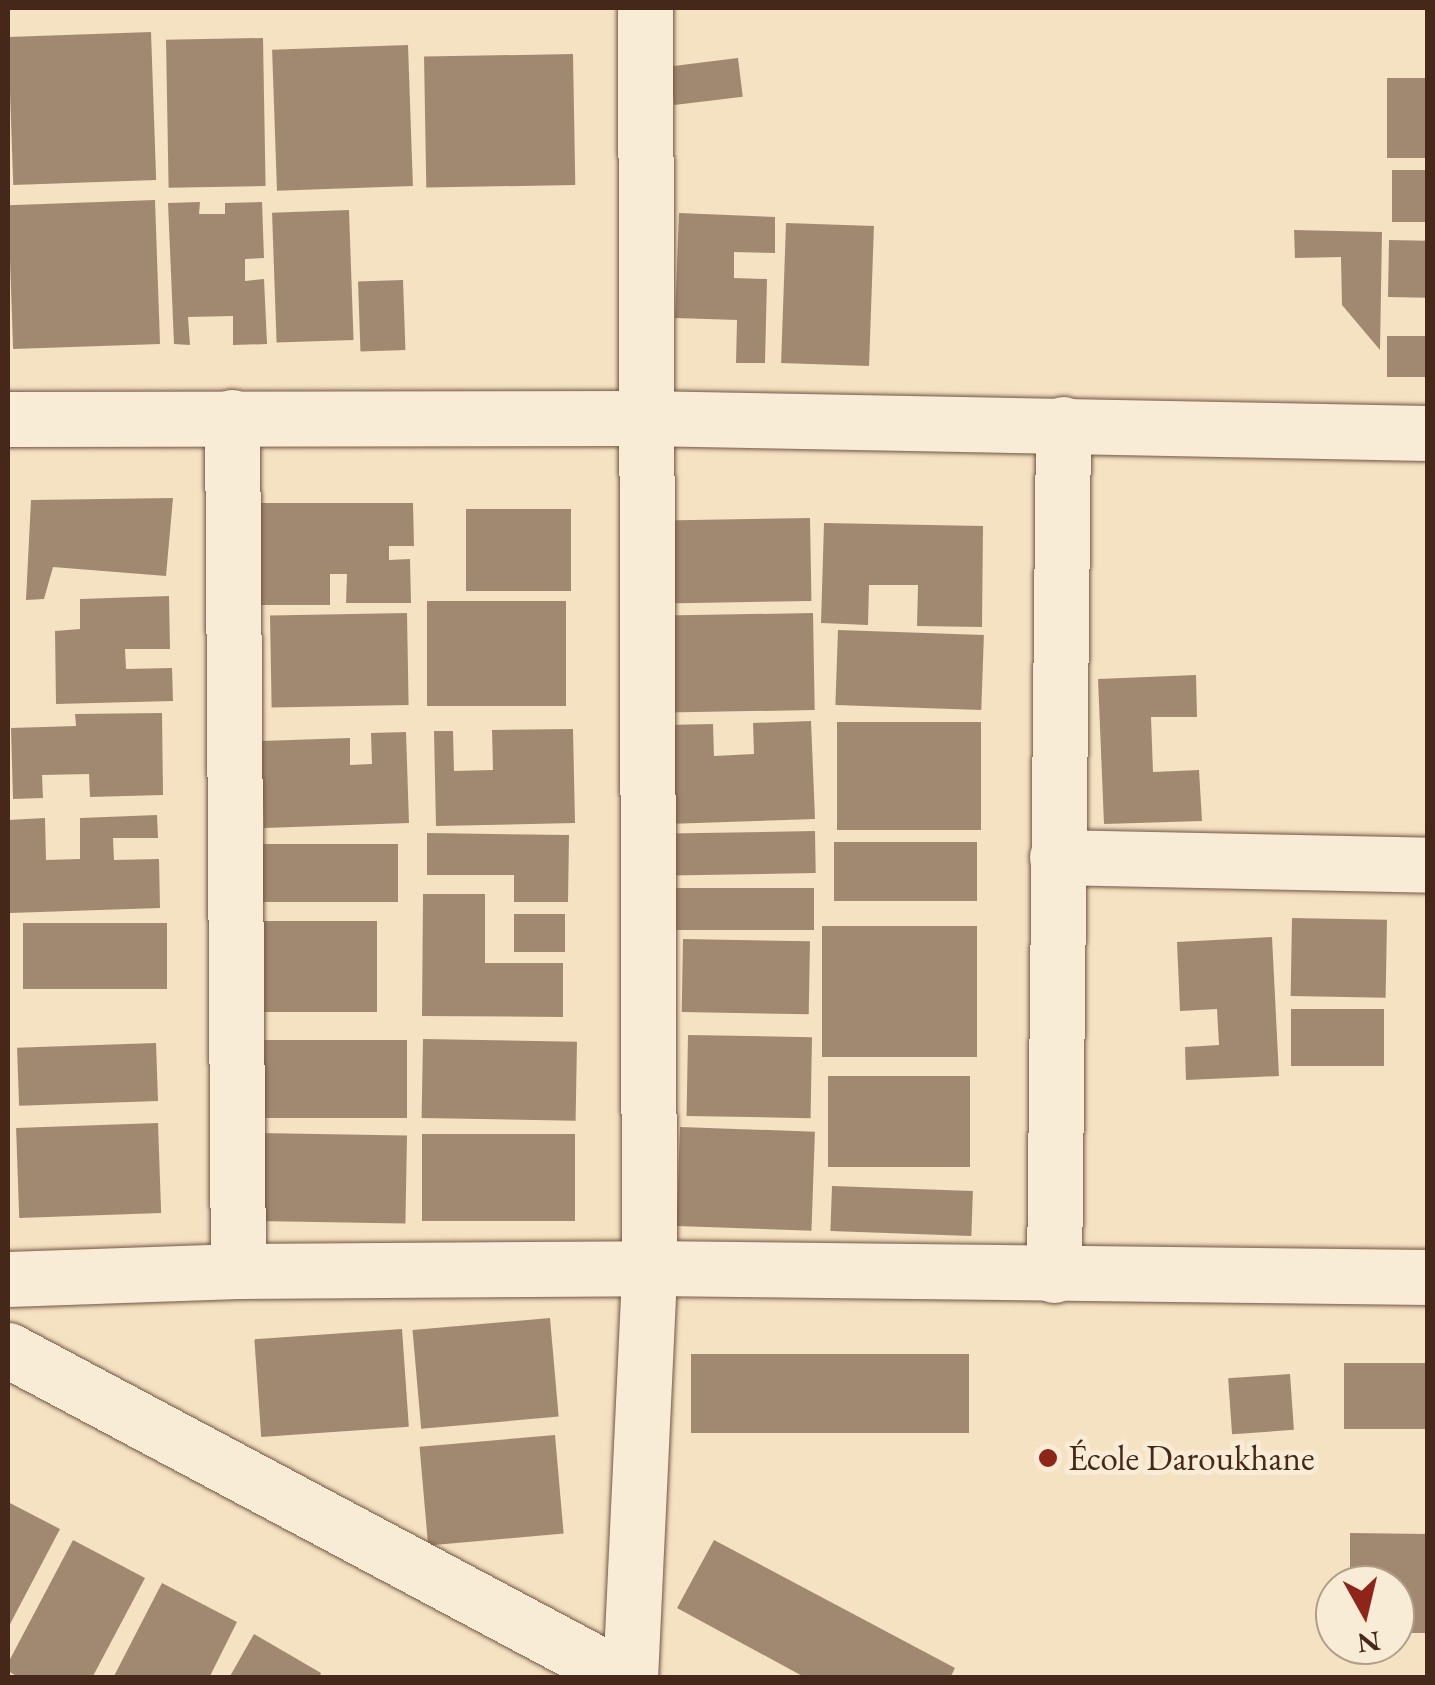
<!DOCTYPE html>
<html>
<head>
<meta charset="utf-8">
<style>
	body { margin:0 }
	#map { position:relative; width:1435px; height:1685px; overflow:hidden; background:#f5e2c2; font-family:"EB Garamond",serif }
	div>[style] { position:absolute }
	.building>* { inset:0; background:#a18971; transform-origin:0 0 }
	.roads { filter:drop-shadow(0 0 2px #715644) drop-shadow(0 0 2px #715644) }
	.street>* { height:55px; margin:-27.5px; padding:0 27.5px; transform-origin:27.5px; border-radius:27.5px; background:#f8ecd7 }
	.dots>* { width:28px; height:28px; translate:-50% -50%; box-sizing:border-box; border:5px solid #f8ecd7; border-radius:50% }
	span { translate:-50% -50%; white-space:nowrap; text-align:center; line-height:1.15; -webkit-text-stroke:10px #f8ecd7; paint-order:stroke }
	.poi-label { font-size:35px; color:#45281a }
	.left { translate:0 -50%; text-align:left }
	.frame { position:absolute; inset:0; border:10px solid #45281a; pointer-events:none }
	.north { position:absolute; left:1315px; top:1565px; width:100px; height:100px; box-sizing:border-box; background:#f8ecd7; border:2px solid #b09e8b; border-radius:50%; rotate:172deg; font-size:28px; font-weight:700; line-height:40px; text-align:center; color:#45281a }
	.north::after { content:''; display:block; margin:auto; width:35px; height:45px; background:#8f2418; clip-path:polygon(50% 0,100% 100%,50% 72%,0 100%) }
</style>
</head>
<body>
<div id="map">
	<div class="building">
		<div style="left:151px;top:32px;width:148px;height:143px;rotate:88deg"></div>
		<div style="left:263px;top:38px;width:148px;height:97px;rotate:89deg"></div>
		<div style="left:408px;top:45px;width:141px;height:136px;rotate:88deg"></div>
		<div style="left:573px;top:54px;width:131px;height:149px;rotate:89deg"></div>
		<div style="left:738px;top:58px;width:39px;height:69px;rotate:83deg"></div>
		<div style="left:1387px;top:78px;width:41px;height:80px"></div>
		<div style="left:1428px;top:170px;width:52px;height:36px;rotate:90deg"></div>
		<div style="left:155px;top:200px;width:144px;height:147px;rotate:88deg"></div>
		<div style="clip-path:polygon(200px 202px,199px 214px,225px 214px,225px 203px,262px 202px,264px 258px,245px 259px,245px 281px,264px 279px,267px 344px,233px 345px,233px 316px,188px 317px,190px 345px,174px 344px,168px 203px)"></div>
		<div style="left:349px;top:210px;width:130px;height:77px;rotate:88deg"></div>
		<div style="clip-path:polygon(679px 213px,775px 217px,775px 253px,734px 252px,734px 278px,767px 279px,765px 363px,736px 363px,737px 320px,675px 318px)"></div>
		<div style="left:786px;top:223px;width:88px;height:140px;rotate:2deg"></div>
		<div style="clip-path:polygon(1294px 230px,1382px 232px,1380px 350px,1342px 305px,1341px 257px,1295px 258px)"></div>
		<div style="left:1389px;top:240px;width:39px;height:57px;rotate:1deg"></div>
		<div style="left:403px;top:280px;width:70px;height:45px;rotate:88deg"></div>
		<div style="left:1387px;top:336px;width:41px;height:41px"></div>
		<div style="clip-path:polygon(173px 498px,166px 576px,53px 567px,44px 599px,26px 600px,31px 500px)"></div>
		<div style="clip-path:polygon(256px 503px,413px 503px,414px 546px,389px 546px,389px 560px,410px 559px,411px 603px,346px 603px,347px 574px,330px 574px,330px 605px,255px 605px)"></div>
		<div style="left:466px;top:509px;width:105px;height:82px"></div>
		<div style="left:810px;top:518px;width:83px;height:147px;rotate:89deg"></div>
		<div style="clip-path:polygon(824px 523px,983px 526px,982px 627px,917px 626px,918px 585px,869px 585px,868px 625px,821px 623px)"></div>
		<div style="clip-path:polygon(169px 596px,170px 649px,125px 649px,126px 669px,172px 668px,173px 701px,56px 704px,55px 631px,80px 629px,80px 599px)"></div>
		<div style="left:566px;top:601px;width:105px;height:139px;rotate:90deg"></div>
		<div style="left:407px;top:613px;width:92px;height:137px;rotate:89deg"></div>
		<div style="left:813px;top:613px;width:97px;height:148px;rotate:89deg"></div>
		<div style="left:838px;top:630px;width:146px;height:75px;rotate:2deg"></div>
		<div style="clip-path:polygon(1196px 675px,1197px 717px,1151px 717px,1153px 772px,1199px 770px,1202px 821px,1104px 824px,1098px 679px)"></div>
		<div style="clip-path:polygon(162px 713px,163px 795px,90px 797px,89px 774px,42px 775px,43px 798px,13px 799px,11px 728px,76px 726px,75px 714px)"></div>
		<div style="clip-path:polygon(811px 721px,815px 819px,667px 824px,664px 725px,713px 724px,714px 756px,754px 754px,753px 723px)"></div>
		<div style="left:837px;top:722px;width:144px;height:108px"></div>
		<div style="clip-path:polygon(573px 729px,575px 823px,436px 826px,434px 731px,453px 731px,454px 771px,493px 770px,492px 730px)"></div>
		<div style="clip-path:polygon(406px 732px,409px 823px,264px 828px,261px 741px,350px 738px,350px 765px,372px 764px,371px 733px)"></div>
		<div style="clip-path:polygon(157px 815px,158px 838px,113px 838px,114px 860px,159px 859px,160px 908px,10px 913px,8px 820px,45px 818px,46px 860px,80px 859px,80px 818px)"></div>
		<div style="left:815px;top:831px;width:42px;height:146px;rotate:89deg"></div>
		<div style="clip-path:polygon(427px 833px,569px 835px,568px 902px,514px 902px,514px 875px,427px 875px)"></div>
		<div style="left:834px;top:842px;width:143px;height:59px"></div>
		<div style="left:260px;top:844px;width:138px;height:58px"></div>
		<div style="left:814px;top:888px;width:42px;height:143px;rotate:90deg"></div>
		<div style="clip-path:polygon(423px 894px,485px 894px,485px 963px,563px 963px,563px 1017px,422px 1016px)"></div>
		<div style="left:514px;top:914px;width:51px;height:38px"></div>
		<div style="left:1292px;top:918px;width:95px;height:78px;rotate:1deg"></div>
		<div style="left:255px;top:921px;width:122px;height:91px"></div>
		<div style="left:167px;top:923px;width:66px;height:144px;rotate:90deg"></div>
		<div style="left:822px;top:926px;width:155px;height:131px"></div>
		<div style="clip-path:polygon(1272px 937px,1279px 1076px,1186px 1080px,1185px 1047px,1219px 1045px,1217px 1009px,1180px 1011px,1177px 942px)"></div>
		<div style="left:683px;top:939px;width:127px;height:73px;rotate:1deg"></div>
		<div style="left:1291px;top:1009px;width:93px;height:57px"></div>
		<div style="left:688px;top:1035px;width:124px;height:81px;rotate:1deg"></div>
		<div style="left:423px;top:1039px;width:154px;height:79px;rotate:1deg"></div>
		<div style="left:259px;top:1040px;width:148px;height:78px"></div>
		<div style="left:156px;top:1043px;width:58px;height:139px;rotate:88deg"></div>
		<div style="left:828px;top:1076px;width:142px;height:91px"></div>
		<div style="left:158px;top:1123px;width:90px;height:142px;rotate:88deg"></div>
		<div style="left:680px;top:1127px;width:135px;height:99px;rotate:2deg"></div>
		<div style="left:258px;top:1133px;width:149px;height:88px;rotate:1deg"></div>
		<div style="left:422px;top:1134px;width:153px;height:87px"></div>
		<div style="left:832px;top:1186px;width:141px;height:45px;rotate:2deg"></div>
		<div style="left:550px;top:1318px;width:99px;height:138px;rotate:85deg"></div>
		<div style="left:402px;top:1329px;width:98px;height:148px;rotate:86deg"></div>
		<div style="left:691px;top:1354px;width:278px;height:79px"></div>
		<div style="left:1344px;top:1363px;width:84px;height:66px"></div>
		<div style="left:1290px;top:1374px;width:56px;height:62px;rotate:86deg"></div>
		<div style="left:555px;top:1435px;width:99px;height:136px;rotate:85deg"></div>
		<div style="clip-path:polygon(8px 1502px,60px 1529px,8px 1628px)"></div>
		<div style="clip-path:polygon(1350px 1533px,1428px 1534px,1428px 1633px,1395px 1633px,1395px 1585px,1350px 1585px)"></div>
		<div style="clip-path:polygon(73px 1540px,145px 1578px,92px 1678px,20px 1678px,8px 1671px,8px 1663px)"></div>
		<div style="clip-path:polygon(714px 1540px,955px 1668px,950px 1678px,806px 1678px,677px 1608px)"></div>
		<div style="clip-path:polygon(162px 1583px,237px 1622px,209px 1678px,113px 1678px)"></div>
		<div style="clip-path:polygon(254px 1634px,321px 1673px,319px 1678px,229px 1678px)"></div>
	</div>
	<div class="roads">
		<div class="street">
			<div style="left:232px;top:417px;width:854px;rotate:89.6deg"></div>
			<div style="left:8px;top:419px;width:635px;rotate:-0.09deg"></div>
			<div style="left:643px;top:418px;width:785px;rotate:1.09deg"></div>
			<div style="left:1057px;top:857px;width:371px;rotate:1.2deg"></div>
			<div style="left:1054px;top:1275px;width:851px;rotate:-89.39deg"></div>
			<div style="left:8px;top:1279px;width:230px;rotate:-2deg"></div>
			<div style="left:238px;top:1271px;width:411px;rotate:-0.4deg"></div>
			<div style="left:649px;top:1268px;width:779px;rotate:0.66deg"></div>
			<div style="left:8px;top:1350px;width:698px;rotate:28.03deg"></div>
			<div style="left:630px;top:1678px;width:410px;rotate:-87.3deg"></div>
			<div style="left:649px;top:1268px;width:1260px;rotate:-90.18deg"></div>
		</div>
	</div>
	<div class="dots">
		<div style="left:1048px;top:1458px;background:#8f2418"></div>
	</div>
	<div class="poi-label">
		<span class="left" style="left:1068px;top:1458px">École Daroukhane</span>
	</div>
	<div class="frame"></div>
	<div class="north">N</div>
</div>
</body>
</html>
